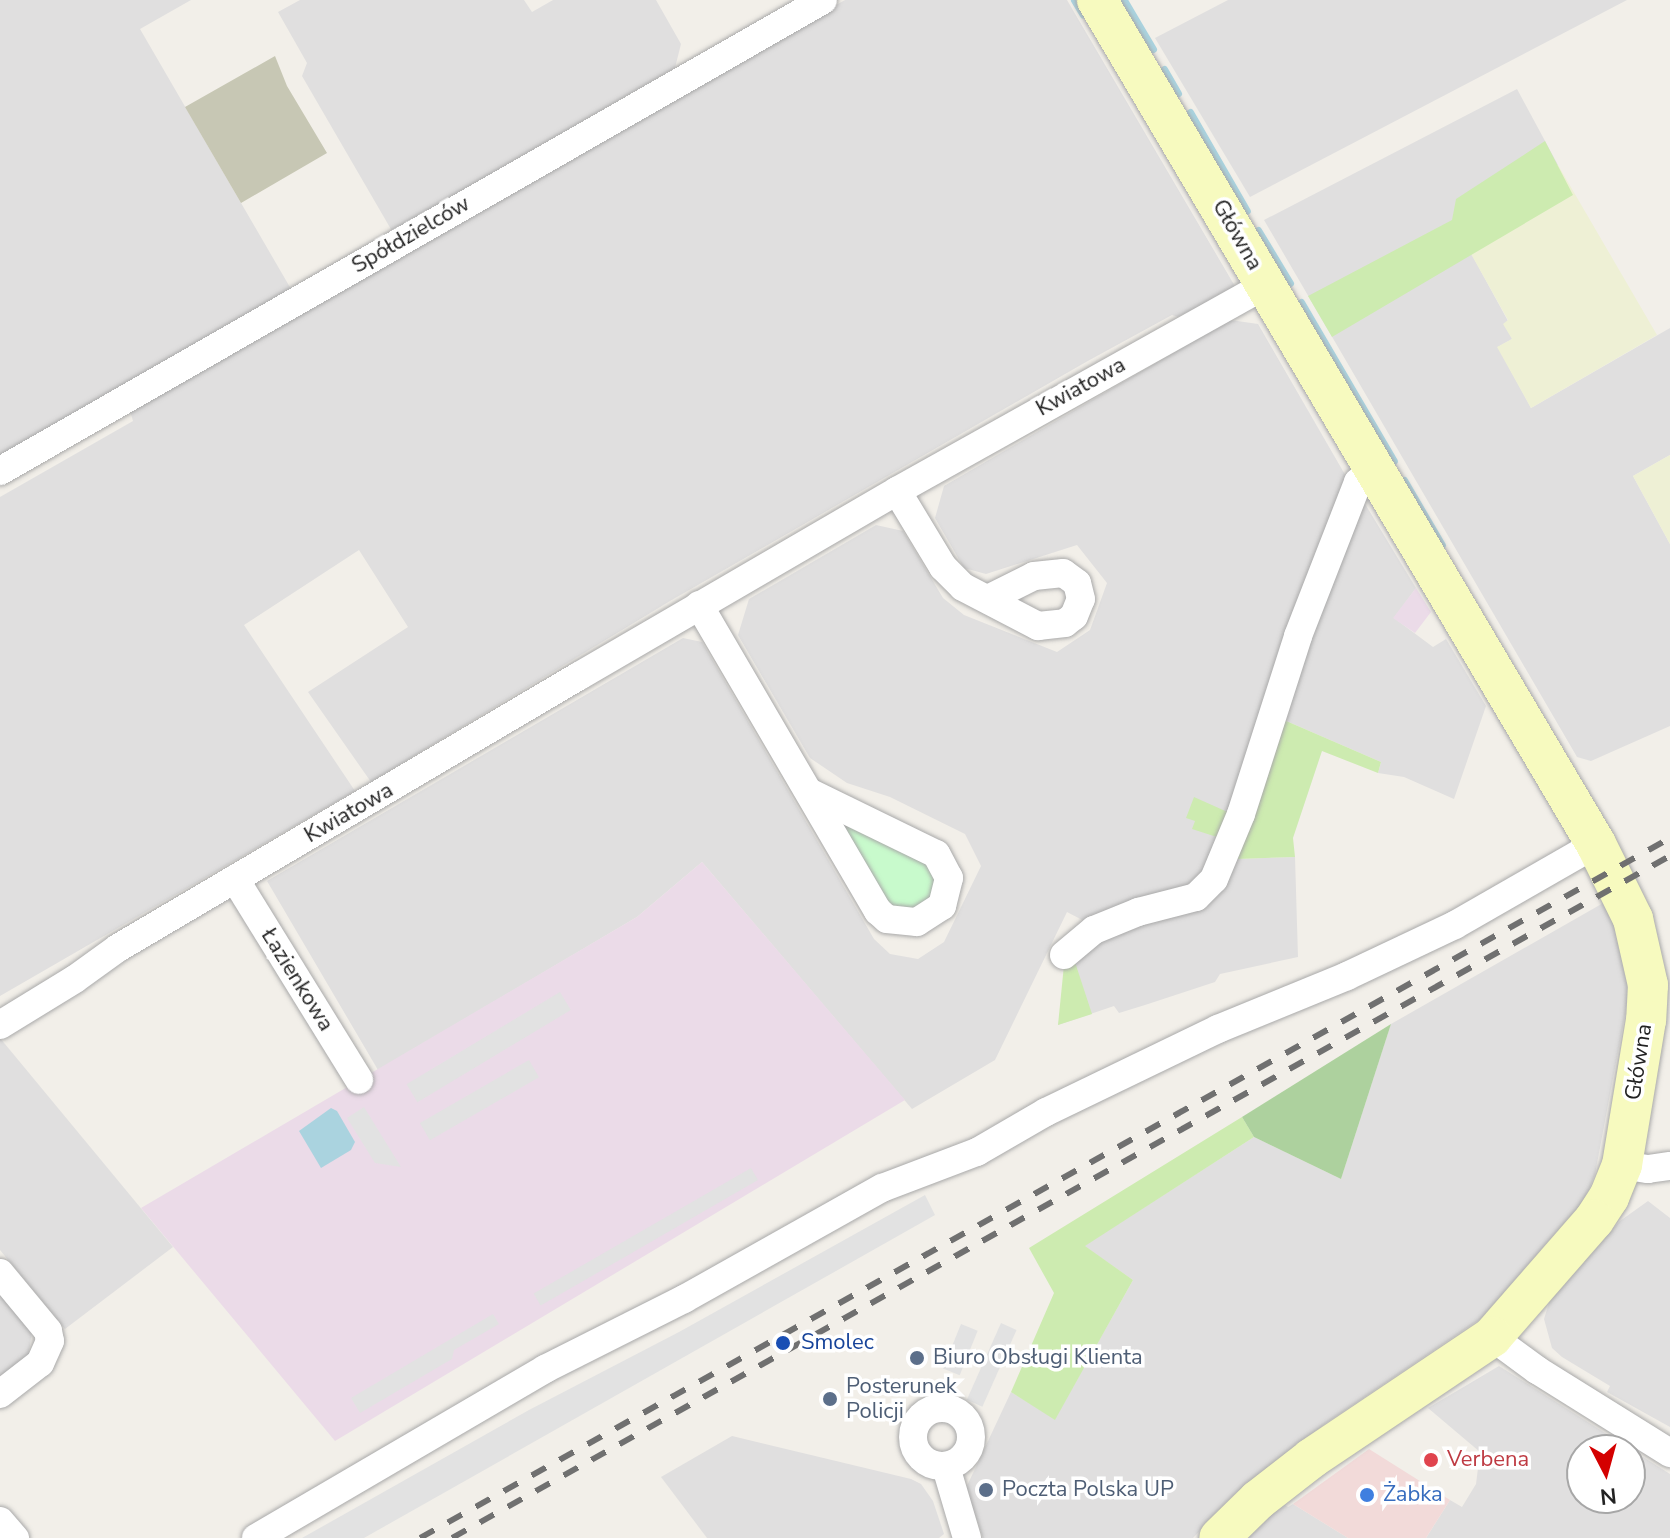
<!DOCTYPE html>
<html>
<head>
<meta charset="utf-8">
<style>
	body { margin:0 }
	#map { position:relative; width:1670px; height:1538px; overflow:hidden; background:#f2efe9; font-family:"Nunito Sans",sans-serif }
	div>[style] { position:absolute }
	.residential>* { inset:0; background:#e0dfdf }
	.commercial>* { inset:0; background:#f2dad9 }
	.industrial>* { inset:0; background:#ebdbe8 }
	.construction>* { inset:0; background:#c7c7b4 }
	.farmland>* { inset:0; background:#eef0d5 }
	.grass>* { inset:0; background:#cdebb0 }
	.forest>* { inset:0; background:#add19e }
	.park>* { inset:0; background:#c8facc }
	.parking>* { inset:0; background:#e2e2e2; transform-origin:0 0 }
	.water>* { inset:0; background:#aad3df }
	.stream>* { height:7px; margin:-3.5px; padding:0 3.5px; transform-origin:3.5px; border-radius:3.5px; background:#aad3df }
	.roads { filter:drop-shadow(0 0 2px #a9a9a9) drop-shadow(0 0 2px #a9a9a9) }
	.street>* { height:28px; margin:-14px; padding:0 14px; transform-origin:14px; border-radius:14px; background:#fff }
	.street>.ring { margin:-14px; padding:0; box-sizing:content-box; background:none; border:28px solid #fff; border-radius:50% }
	.secondary>* { height:40px; margin:-20px; padding:0 20px; transform-origin:20px; border-radius:20px; background:#f7fabf }
	.rail>* { height:6px; margin-top:-3px; transform-origin:0; background:repeating-linear-gradient(90deg,#707070 0 16px,transparent 0 32px) }
	.dots>* { width:22px; height:22px; translate:-50% -50%; box-sizing:border-box; border:4px solid #fff; border-radius:50% }
	span { translate:-50% -50%; white-space:nowrap; text-align:center; line-height:1.15; -webkit-text-stroke:7px #fff; paint-order:stroke }
	.street-label { font-size:22px; color:#222 }
	.transit-label { font-size:22px; color:#164399 }
	.left { translate:0 -50%; text-align:left }
	.service-label { font-size:22px; color:#4e5e75 }
	.health-label { font-size:22px; color:#be3a42 }
	.shop-label { font-size:22px; color:#366cbe }
	.north { position:absolute; left:1566px; top:1434px; width:80px; height:80px; box-sizing:border-box; background:#fff; border:2px solid #a7a7a7; border-radius:50%; rotate:174deg; font-size:22px; font-weight:700; line-height:32px; text-align:center; color:#222 }
	.north::after { content:''; display:block; margin:auto; width:28px; height:36px; background:#d40000; clip-path:polygon(50% 0,100% 100%,50% 72%,0 100%) }
</style>
</head>
<body>
<div id="map">
	<div class="residential">
		<div style="clip-path:polygon(0 0,191px 0,140px 29px,291px 289px,0 456px)"></div>
		<div style="clip-path:polygon(300px 0,524px 0,532px 12px,553px 0,656px 0,681px 44px,675px 68px,392px 231px,302px 76px,307px 63px,278px 12px)"></div>
		<div style="clip-path:polygon(845px 0,1067px 0,1236px 288px,1178px 317px,1172px 315px,1086px 362px,670px 601px,371px 782px,308px 692px,408px 627px,359px 550px,244px 625px,355px 791px,0 996px,0 497px,133px 421px,129px 407px)"></div>
		<div style="clip-path:polygon(1228px 0,1627px 0,1250px 197px,1155px 38px)"></div>
		<div style="clip-path:polygon(1517px 89px,1558px 165px,1453px 220px,1508px 321px,1512px 339px,1498px 347px,1531px 408px,1670px 328px,1670px 455px,1633px 476px,1670px 544px,1670px 726px,1591px 761px,1577px 757px,1264px 220px)"></div>
		<div style="clip-path:polygon(1230px 320px,1258px 324px,1347px 478px,1205px 883px,1090px 924px,1067px 912px,995px 1060px,912px 1109px,702px 862px,637px 917px,378px 1070px,267px 881px,683px 638px,702px 642px,874px 939px,890px 954px,918px 959px,944px 942px,981px 866px,965px 834px,890px 797px,847px 783px,810px 758px,738px 635px,749px 599px,876px 525px,903px 531px,943px 598px,964px 615px,1057px 652px,1090px 630px,1107px 583px,1077px 545px,986px 574px,964px 568px,935px 518px,944px 486px)"></div>
		<div style="clip-path:polygon(1359px 494px,1416px 588px,1394px 618px,1433px 647px,1446px 639px,1486px 706px,1454px 799px,1404px 777px,1378px 773px,1381px 762px,1277px 717px)"></div>
		<div style="clip-path:polygon(1295px 857px,1298px 957px,1220px 974px,1215px 982px,1145px 1005px,1119px 1013px,1114px 1006px,1058px 1025px,1073px 956px,1237px 859px)"></div>
		<div style="clip-path:polygon(1605px 902px,1619px 934px,1627px 966px,1627px 1004px,1595px 1174px,1580px 1213px,1495px 1309px,1326px 1423px,1234px 1495px,1193px 1538px,983px 1538px,966px 1488px,1011px 1392px,1055px 1419px,1133px 1280px,1084px 1246px,1254px 1137px,1341px 1179px,1391px 1024px)"></div>
		<div style="clip-path:polygon(0 1038px,173px 1247px,65px 1329px,0 1250px)"></div>
		<div style="clip-path:polygon(1648px 1201px,1670px 1218px,1670px 1427px,1607px 1392px,1610px 1386px,1562px 1357px,1552px 1348px,1544px 1319px,1550px 1300px,1570px 1275px,1620px 1221px)"></div>
		<div style="clip-path:polygon(0 1294px,32px 1332px,28px 1357px,0 1379px)"></div>
		<div style="clip-path:polygon(evenodd,1499px 1366px,1670px 1474px,1670px 1538px,1426px 1538px,1450px 1500px,1462px 1507px,1476px 1484px,1480px 1452px,1428px 1408px,1499px 1366px,1582px 1450px,1630px 1450px,1630px 1498px,1582px 1498px,1582px 1450px)"></div>
		<div style="clip-path:polygon(732px 1436px,911px 1479px,921px 1484px,933px 1501px,944px 1534px,939px 1538px,707px 1538px,661px 1477px)"></div>
		<div style="clip-path:polygon(1281px 1503px,1288px 1507px,1293px 1504px,1348px 1538px,1242px 1538px)"></div>
	</div>
	<div class="commercial">
		<div style="clip-path:polygon(1369px 1449px,1450px 1500px,1426px 1538px,1348px 1538px,1293px 1504px)"></div>
	</div>
	<div class="industrial">
		<div style="clip-path:polygon(1416px 588px,1431px 612px,1415px 633px,1393px 618px)"></div>
		<div style="clip-path:polygon(702px 862px,905px 1100px,335px 1441px,141px 1208px,637px 917px)"></div>
	</div>
	<div class="construction">
		<div style="clip-path:polygon(275px 56px,287px 86px,327px 153px,241px 203px,185px 107px)"></div>
	</div>
	<div class="farmland">
		<div style="clip-path:polygon(1558px 165px,1657px 335px,1531px 408px,1497px 347px,1512px 339px,1503px 324px,1508px 320px,1452px 220px)"></div>
		<div style="clip-path:polygon(1670px 455px,1670px 544px,1633px 476px)"></div>
	</div>
	<div class="grass">
		<div style="clip-path:polygon(1545px 141px,1573px 195px,1332px 337px,1308px 296px,1452px 220px,1456px 199px)"></div>
		<div style="clip-path:polygon(1277px 717px,1381px 762px,1378px 773px,1322px 751px,1293px 838px,1295px 857px,1237px 859px)"></div>
		<div style="clip-path:polygon(1194px 797px,1232px 814px,1223px 839px,1192px 829px,1195px 821px,1186px 818px)"></div>
		<div style="clip-path:polygon(1073px 956px,1092px 1014px,1058px 1025px,1064px 965px)"></div>
		<div style="clip-path:polygon(1242px 1117px,1254px 1137px,1085px 1246px,1133px 1280px,1055px 1420px,1011px 1392px,1054px 1293px,1029px 1248px)"></div>
	</div>
	<div class="forest">
		<div style="clip-path:polygon(1391px 1024px,1341px 1179px,1254px 1137px,1242px 1117px)"></div>
	</div>
	<div class="park">
		<div style="clip-path:polygon(849px 821px,936px 865px,932px 906px,893px 911px,839px 829px)"></div>
	</div>
	<div class="parking">
		<div style="left:560px;top:992px;width:21px;height:179px;rotate:59deg"></div>
		<div style="left:529px;top:1060px;width:20px;height:126px;rotate:60deg"></div>
		<div style="clip-path:polygon(364px 1107px,401px 1167px,375px 1163px,347px 1118px)"></div>
		<div style="left:751px;top:1168px;width:14px;height:251px;rotate:60deg"></div>
		<div style="clip-path:polygon(925px 1195px,935px 1215px,364px 1538px,302px 1538px,529px 1410px,679px 1332px)"></div>
		<div style="clip-path:polygon(493px 1314px,499px 1324px,454px 1350px,452px 1359px,360px 1413px,351px 1398px)"></div>
		<div style="left:1001px;top:1323px;width:17px;height:84px;rotate:24deg"></div>
		<div style="left:961px;top:1324px;width:18px;height:48px;rotate:22deg"></div>
	</div>
	<div class="water">
		<div style="clip-path:polygon(331px 1108px,337px 1111px,355px 1142px,351px 1150px,321px 1168px,299px 1131px)"></div>
	</div>
	<div class="stream">
		<div style="left:1074px;top:0;width:17px;rotate:59deg"></div>
		<div style="left:1124px;top:0;width:57px;rotate:59.4deg"></div>
		<div style="left:1164px;top:69px;width:28px;rotate:60deg"></div>
		<div style="left:1190px;top:112px;width:114px;rotate:60.1deg"></div>
		<div style="left:1258px;top:230px;width:62px;rotate:58.9deg"></div>
		<div style="left:1301px;top:302px;width:184px;rotate:59.7deg"></div>
		<div style="left:1404px;top:480px;width:75px;rotate:59.7deg"></div>
	</div>
	<div class="roads">
		<div class="street">
			<div style="left:0;top:471px;width:948px;rotate:-29.78deg"></div>
			<div style="left:897px;top:491px;width:89px;rotate:58.8deg"></div>
			<div style="left:943px;top:567px;width:28px;rotate:45deg"></div>
			<div style="left:963px;top:587px;width:85px;rotate:27.5deg"></div>
			<div style="left:1038px;top:626px;width:27px;rotate:-6deg"></div>
			<div style="left:1065px;top:623px;width:11px;rotate:-38deg"></div>
			<div style="left:1074px;top:616px;width:18px;rotate:-68deg"></div>
			<div style="left:1081px;top:599px;width:16px;rotate:-104deg"></div>
			<div style="left:1077px;top:583px;width:17px;rotate:-144deg"></div>
			<div style="left:1063px;top:573px;width:29px;rotate:174deg"></div>
			<div style="left:1034px;top:576px;width:51px;rotate:153.4deg"></div>
			<div style="left:699px;top:605px;width:355px;rotate:59.7deg"></div>
			<div style="left:878px;top:911px;width:12px;rotate:42deg"></div>
			<div style="left:887px;top:919px;width:30px;rotate:6deg"></div>
			<div style="left:917px;top:922px;width:30px;rotate:-33deg"></div>
			<div style="left:942px;top:906px;width:29px;rotate:-76deg"></div>
			<div style="left:949px;top:878px;width:27px;rotate:-118deg"></div>
			<div style="left:936px;top:854px;width:139px;rotate:-154deg"></div>
			<div style="left:235px;top:879px;width:236px;rotate:58.3deg"></div>
			<div style="left:1064px;top:955px;width:39px;rotate:-40deg"></div>
			<div style="left:1094px;top:930px;width:48px;rotate:-22.2deg"></div>
			<div style="left:1138px;top:912px;width:60px;rotate:-14.5deg"></div>
			<div style="left:1196px;top:897px;width:25px;rotate:-45deg"></div>
			<div style="left:1214px;top:879px;width:70px;rotate:-67.4deg"></div>
			<div style="left:1241px;top:814px;width:187px;rotate:-72.2deg"></div>
			<div style="left:1298px;top:636px;width:165px;rotate:-68.7deg"></div>
			<div style="left:1358px;top:482px;width:22px;rotate:-34deg"></div>
			<div style="left:0;top:1025px;width:88px;rotate:-31.5deg"></div>
			<div style="left:75px;top:979px;width:53px;rotate:-35.8deg"></div>
			<div style="left:118px;top:948px;width:535px;rotate:-30.54deg"></div>
			<div style="left:579px;top:676px;width:368px;rotate:-30.2deg"></div>
			<div style="left:897px;top:491px;width:423px;rotate:-29.2deg"></div>
			<div style="left:1622px;top:1165px;width:26px;rotate:9deg"></div>
			<div style="left:1648px;top:1169px;width:22px;rotate:-8deg"></div>
			<div style="left:0;top:1273px;width:75px;rotate:50.4deg"></div>
			<div style="left:48px;top:1331px;width:10px;rotate:79deg"></div>
			<div style="left:50px;top:1341px;width:24px;rotate:114deg"></div>
			<div style="left:40px;top:1363px;width:51px;rotate:142.2deg"></div>
			<div style="left:1492px;top:1337px;width:56px;rotate:36.3deg"></div>
			<div style="left:1537px;top:1370px;width:157px;rotate:32deg"></div>
			<div class="ring" style="left:913px;top:1408px;width:30px;height:30px"></div>
			<div style="left:946px;top:1467px;width:74px;rotate:73.5deg"></div>
			<div style="left:0;top:1521px;width:23px;rotate:49deg"></div>
			<div style="left:256px;top:1538px;width:335px;rotate:-30.3deg"></div>
			<div style="left:545px;top:1369px;width:156px;rotate:-26.7deg"></div>
			<div style="left:684px;top:1299px;width:227px;rotate:-29.3deg"></div>
			<div style="left:882px;top:1188px;width:102px;rotate:-20.8deg"></div>
			<div style="left:977px;top:1152px;width:80px;rotate:-30.1deg"></div>
			<div style="left:1046px;top:1112px;width:191px;rotate:-25.8deg"></div>
			<div style="left:1218px;top:1029px;width:139px;rotate:-22.3deg"></div>
			<div style="left:1347px;top:976px;width:119px;rotate:-25.3deg"></div>
			<div style="left:1455px;top:925px;width:163px;rotate:-29.9deg"></div>
		</div>
		<div class="secondary">
			<div style="left:1097px;top:0;width:980px;rotate:59.41deg"></div>
			<div style="left:1596px;top:844px;width:84px;rotate:63.7deg"></div>
			<div style="left:1633px;top:919px;width:68px;rotate:77.2deg"></div>
			<div style="left:1648px;top:985px;width:35px;rotate:93deg"></div>
			<div style="left:1646px;top:1020px;width:147px;rotate:99.4deg"></div>
			<div style="left:1622px;top:1165px;width:35px;rotate:112deg"></div>
			<div style="left:1609px;top:1197px;width:27px;rotate:123deg"></div>
			<div style="left:1594px;top:1220px;width:155px;rotate:131.1deg"></div>
			<div style="left:1492px;top:1337px;width:217px;rotate:146.1deg"></div>
			<div style="left:1312px;top:1458px;width:68px;rotate:142.1deg"></div>
			<div style="left:1258px;top:1500px;width:54px;rotate:135.7deg"></div>
		</div>
	</div>
	<div class="rail">
		<div style="left:420px;top:1538px;width:1433px;rotate:-29.25deg"></div>
		<div style="left:452px;top:1538px;width:1396px;rotate:-29.25deg"></div>
	</div>
	<div class="dots">
		<div style="left:783px;top:1343px;background:#1a4fb4"></div>
		<div style="left:917px;top:1358px;background:#5c6f8a"></div>
		<div style="left:830px;top:1399px;background:#5c6f8a"></div>
		<div style="left:1431px;top:1460px;background:#e0444e"></div>
		<div style="left:986px;top:1490px;background:#5c6f8a"></div>
		<div style="left:1367px;top:1495px;background:#3f7fe0"></div>
	</div>
	<div class="street-label">
		<span style="left:411px;top:235px;rotate:-30deg">Spółdzielców</span>
		<span style="left:1237px;top:235px;rotate:60deg">Główna</span>
		<span style="left:1081px;top:387px;rotate:-29deg">Kwiatowa</span>
		<span style="left:349px;top:813px;rotate:-30deg">Kwiatowa</span>
		<span style="left:297px;top:980px;rotate:58deg">Łazienkowa</span>
		<span style="left:1639px;top:1062px;rotate:-81deg">Główna</span>
	</div>
	<div class="transit-label">
		<span class="left" style="left:801px;top:1343px">Smolec</span>
	</div>
	<div class="service-label">
		<span class="left" style="left:933px;top:1358px">Biuro Obsługi Klienta</span>
		<span class="left" style="left:846px;top:1399px">Posterunek<br>Policji</span>
		<span class="left" style="left:1002px;top:1490px">Poczta Polska UP</span>
	</div>
	<div class="health-label">
		<span class="left" style="left:1447px;top:1460px">Verbena</span>
	</div>
	<div class="shop-label">
		<span class="left" style="left:1383px;top:1495px">Żabka</span>
	</div>
	<div class="north">N</div>
</div>
</body>
</html>
